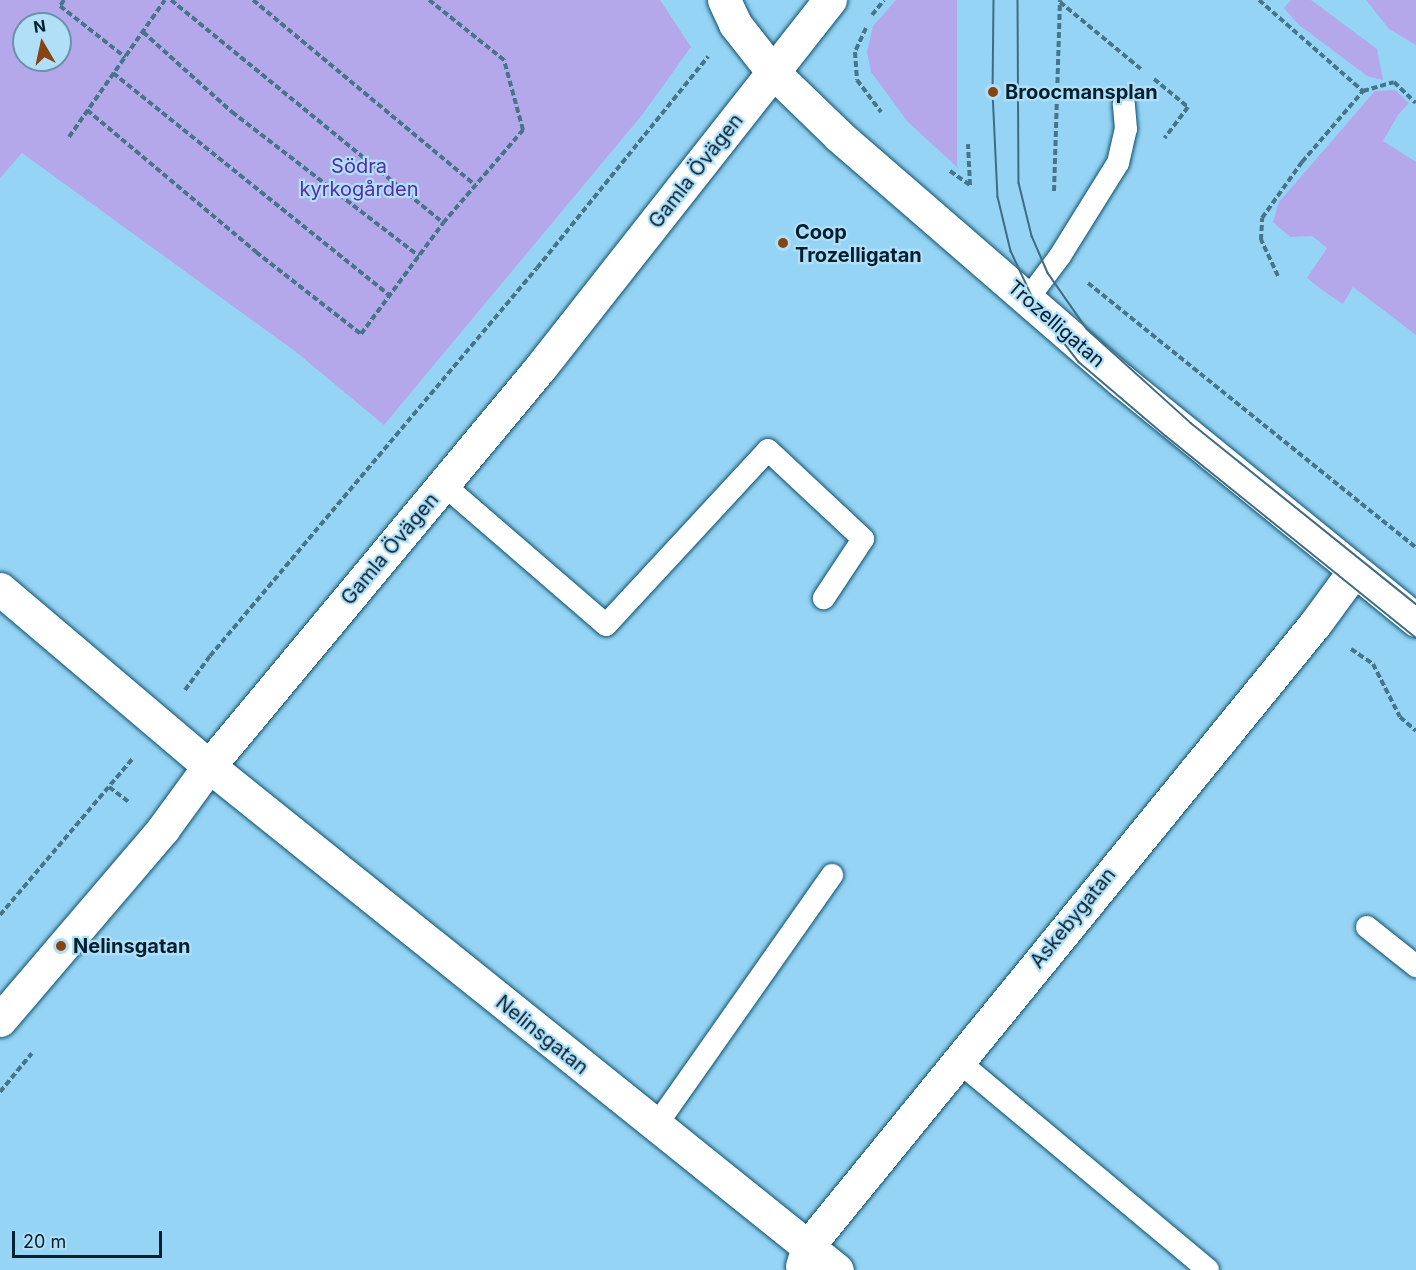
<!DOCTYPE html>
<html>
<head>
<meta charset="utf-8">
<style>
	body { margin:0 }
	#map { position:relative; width:1416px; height:1270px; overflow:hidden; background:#96d4f5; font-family:Inter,sans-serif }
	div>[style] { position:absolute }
	.green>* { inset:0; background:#b4a8eb }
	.path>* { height:4px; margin-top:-2px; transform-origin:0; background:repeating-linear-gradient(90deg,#46748b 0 6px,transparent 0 9px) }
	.roads { filter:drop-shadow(0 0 2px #0c506d) drop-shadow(0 0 2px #0c506d) }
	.service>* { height:22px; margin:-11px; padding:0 11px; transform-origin:11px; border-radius:11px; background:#fff }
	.minor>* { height:33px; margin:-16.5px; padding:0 16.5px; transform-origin:16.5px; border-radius:16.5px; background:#fff }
	.tram>* { height:1.5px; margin:-0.75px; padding:0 0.75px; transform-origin:0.75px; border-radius:0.75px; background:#406c83 }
	.dots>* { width:16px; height:16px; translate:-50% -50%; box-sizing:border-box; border:3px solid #b1dff8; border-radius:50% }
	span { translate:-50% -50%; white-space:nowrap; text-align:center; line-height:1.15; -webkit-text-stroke:4.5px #b1dff8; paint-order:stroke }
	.poi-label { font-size:20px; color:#001f2f; font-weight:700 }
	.left { translate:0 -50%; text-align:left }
	.park-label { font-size:20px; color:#572bab }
	.street-label { font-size:20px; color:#001f2f }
	.north { position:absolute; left:12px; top:12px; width:60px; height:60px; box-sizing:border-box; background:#b1dff8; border:2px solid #6a92a8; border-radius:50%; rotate:351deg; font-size:16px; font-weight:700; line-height:24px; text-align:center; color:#001f2f }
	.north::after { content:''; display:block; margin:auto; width:21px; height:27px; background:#864412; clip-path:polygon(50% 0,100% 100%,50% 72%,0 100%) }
	.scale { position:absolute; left:12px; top:1231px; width:150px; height:27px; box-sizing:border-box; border:3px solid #001f2f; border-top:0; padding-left:8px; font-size:18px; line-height:21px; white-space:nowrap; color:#001f2f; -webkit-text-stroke:4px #b1dff8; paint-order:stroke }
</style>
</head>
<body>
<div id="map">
	<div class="green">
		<div style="clip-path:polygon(evenodd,0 0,660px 0,691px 47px,642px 115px,384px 425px,296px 352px,22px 153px,0 178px,0 0,24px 24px,60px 24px,60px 60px,24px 60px,24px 24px)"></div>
		<div style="clip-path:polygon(896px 0,957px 0,957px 165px,959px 169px,908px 122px,871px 72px,867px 52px,873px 26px)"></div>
		<div style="clip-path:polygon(1291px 0,1311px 0,1377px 49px,1383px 80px,1367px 76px,1299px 25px,1284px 8px)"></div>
		<div style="clip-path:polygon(1366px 0,1416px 0,1416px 45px,1389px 29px)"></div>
		<div style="clip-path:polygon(1395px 90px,1409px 103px,1398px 115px,1383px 141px,1416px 162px,1416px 335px,1353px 287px,1343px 304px,1322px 290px,1307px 278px,1327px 248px,1312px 236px,1290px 237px,1273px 222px,1279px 202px,1375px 91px)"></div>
	</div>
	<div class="path">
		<div style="left:64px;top:0;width:7px;rotate:124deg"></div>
		<div style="left:60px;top:6px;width:83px;rotate:38.1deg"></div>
		<div style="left:171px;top:0;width:352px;rotate:39.3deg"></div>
		<div style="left:253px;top:0;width:289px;rotate:39.8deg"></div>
		<div style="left:1259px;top:0;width:138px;rotate:41.2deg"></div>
		<div style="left:1363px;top:91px;width:32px;rotate:-16deg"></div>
		<div style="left:1394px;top:82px;width:30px;rotate:44deg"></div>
		<div style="left:1060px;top:2px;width:105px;rotate:39.6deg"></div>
		<div style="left:872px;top:15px;width:19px;rotate:-51deg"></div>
		<div style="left:866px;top:28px;width:26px;rotate:115deg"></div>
		<div style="left:855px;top:52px;width:28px;rotate:86deg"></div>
		<div style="left:857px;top:80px;width:40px;rotate:53deg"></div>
		<div style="left:143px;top:32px;width:120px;rotate:42deg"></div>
		<div style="left:232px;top:112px;width:236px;rotate:37.6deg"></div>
		<div style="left:113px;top:73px;width:354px;rotate:38.8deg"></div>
		<div style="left:1154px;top:79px;width:44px;rotate:39.5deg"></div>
		<div style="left:1188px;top:107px;width:39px;rotate:127deg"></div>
		<div style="left:87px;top:110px;width:221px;rotate:40deg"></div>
		<div style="left:256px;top:252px;width:133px;rotate:38deg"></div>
		<div style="left:361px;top:334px;width:138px;rotate:-53.5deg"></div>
		<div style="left:443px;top:223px;width:123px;rotate:-49.3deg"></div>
		<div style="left:523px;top:130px;width:73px;rotate:-105.2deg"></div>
		<div style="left:504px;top:60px;width:96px;rotate:-141.3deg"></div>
		<div style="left:69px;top:137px;width:167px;rotate:-55deg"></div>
		<div style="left:950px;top:171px;width:24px;rotate:35deg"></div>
		<div style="left:970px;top:185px;width:41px;rotate:-92.8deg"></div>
		<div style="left:1054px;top:191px;width:191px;rotate:-88.2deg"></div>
		<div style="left:1278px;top:276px;width:40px;rotate:-115deg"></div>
		<div style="left:1261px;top:240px;width:22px;rotate:-87deg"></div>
		<div style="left:1262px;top:218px;width:69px;rotate:-54.5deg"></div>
		<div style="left:1302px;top:162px;width:94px;rotate:-49.3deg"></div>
		<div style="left:1088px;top:283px;width:422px;rotate:38.9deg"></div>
		<div style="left:1351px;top:649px;width:27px;rotate:34deg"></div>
		<div style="left:1373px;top:664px;width:59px;rotate:63deg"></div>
		<div style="left:1400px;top:717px;width:21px;rotate:41deg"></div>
		<div style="left:185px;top:690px;width:42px;rotate:-53.7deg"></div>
		<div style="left:210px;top:656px;width:507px;rotate:-49.88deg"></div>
		<div style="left:537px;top:268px;width:272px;rotate:-51deg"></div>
		<div style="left:109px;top:787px;width:26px;rotate:37deg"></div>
		<div style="left:0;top:915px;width:206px;rotate:-49.7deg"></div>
		<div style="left:0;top:1092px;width:50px;rotate:-50.6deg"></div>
	</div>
	<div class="roads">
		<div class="service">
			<div style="left:1027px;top:300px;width:55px;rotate:-53.1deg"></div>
			<div style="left:1060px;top:256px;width:110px;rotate:-58.1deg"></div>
			<div style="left:1118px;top:163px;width:35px;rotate:-77deg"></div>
			<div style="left:1126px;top:129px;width:25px;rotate:-95deg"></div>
			<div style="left:444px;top:485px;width:214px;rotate:40.8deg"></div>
			<div style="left:606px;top:625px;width:238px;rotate:-47.2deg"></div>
			<div style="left:768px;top:450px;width:130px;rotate:43.1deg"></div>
			<div style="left:863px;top:539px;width:71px;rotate:123.5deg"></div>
			<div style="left:1367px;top:927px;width:63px;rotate:38.5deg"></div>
			<div style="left:957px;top:1060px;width:327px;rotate:39.9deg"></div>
			<div style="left:655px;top:1127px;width:308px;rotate:-54.9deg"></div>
		</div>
		<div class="minor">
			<div style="left:724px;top:0;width:26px;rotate:65deg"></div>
			<div style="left:735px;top:24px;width:60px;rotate:51.8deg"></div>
			<div style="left:772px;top:71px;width:93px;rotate:44.1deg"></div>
			<div style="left:839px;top:136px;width:374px;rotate:40.9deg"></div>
			<div style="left:1122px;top:381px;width:379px;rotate:39.1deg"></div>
			<div style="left:0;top:589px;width:274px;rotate:40.3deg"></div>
			<div style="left:209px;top:766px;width:805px;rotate:38.75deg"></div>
			<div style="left:0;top:1020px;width:251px;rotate:-49.5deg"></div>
			<div style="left:163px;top:829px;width:78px;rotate:-53.9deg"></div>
			<div style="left:209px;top:766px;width:518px;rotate:-50.25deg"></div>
			<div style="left:540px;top:368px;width:469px;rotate:-51.8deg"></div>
			<div style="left:802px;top:1266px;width:21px;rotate:-73deg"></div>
			<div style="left:808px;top:1246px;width:802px;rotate:-50.82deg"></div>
			<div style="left:1315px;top:624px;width:66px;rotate:-53.7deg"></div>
		</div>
	</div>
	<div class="tram">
		<div style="left:994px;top:0;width:92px;rotate:90.6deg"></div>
		<div style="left:993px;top:92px;width:105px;rotate:87.3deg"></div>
		<div style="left:998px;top:197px;width:56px;rotate:76.5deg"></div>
		<div style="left:1011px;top:251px;width:64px;rotate:65deg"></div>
		<div style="left:1038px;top:309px;width:67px;rotate:52.3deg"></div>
		<div style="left:1079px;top:362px;width:114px;rotate:40.4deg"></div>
		<div style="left:1166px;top:436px;width:321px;rotate:38.9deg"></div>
		<div style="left:1018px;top:0;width:183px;rotate:89.7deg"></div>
		<div style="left:1019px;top:183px;width:55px;rotate:76.2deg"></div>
		<div style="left:1032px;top:236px;width:40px;rotate:66.6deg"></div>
		<div style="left:1048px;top:273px;width:68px;rotate:55.1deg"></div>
		<div style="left:1087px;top:329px;width:140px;rotate:42.1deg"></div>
		<div style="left:1191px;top:423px;width:289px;rotate:38.8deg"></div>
	</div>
	<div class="dots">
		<div style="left:993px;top:92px;background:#864412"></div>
		<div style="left:783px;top:243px;background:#864412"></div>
		<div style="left:61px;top:946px;background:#864412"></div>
	</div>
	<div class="poi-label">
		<span class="left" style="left:1005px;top:92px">Broocmansplan</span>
		<span class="left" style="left:795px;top:244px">Coop<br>Trozelligatan</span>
		<span class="left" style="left:73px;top:946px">Nelinsgatan</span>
	</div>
	<div class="park-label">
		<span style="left:359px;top:178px">Södra<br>kyrkogården</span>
	</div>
	<div class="street-label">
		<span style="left:696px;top:171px;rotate:-52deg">Gamla Övägen</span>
		<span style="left:1056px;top:324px;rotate:41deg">Trozelligatan</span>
		<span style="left:390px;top:549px;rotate:-50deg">Gamla Övägen</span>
		<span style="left:1073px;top:918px;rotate:-51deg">Askebygatan</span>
		<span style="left:542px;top:1035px;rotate:39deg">Nelinsgatan</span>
	</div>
	<div class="north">N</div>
	<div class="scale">20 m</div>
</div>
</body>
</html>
